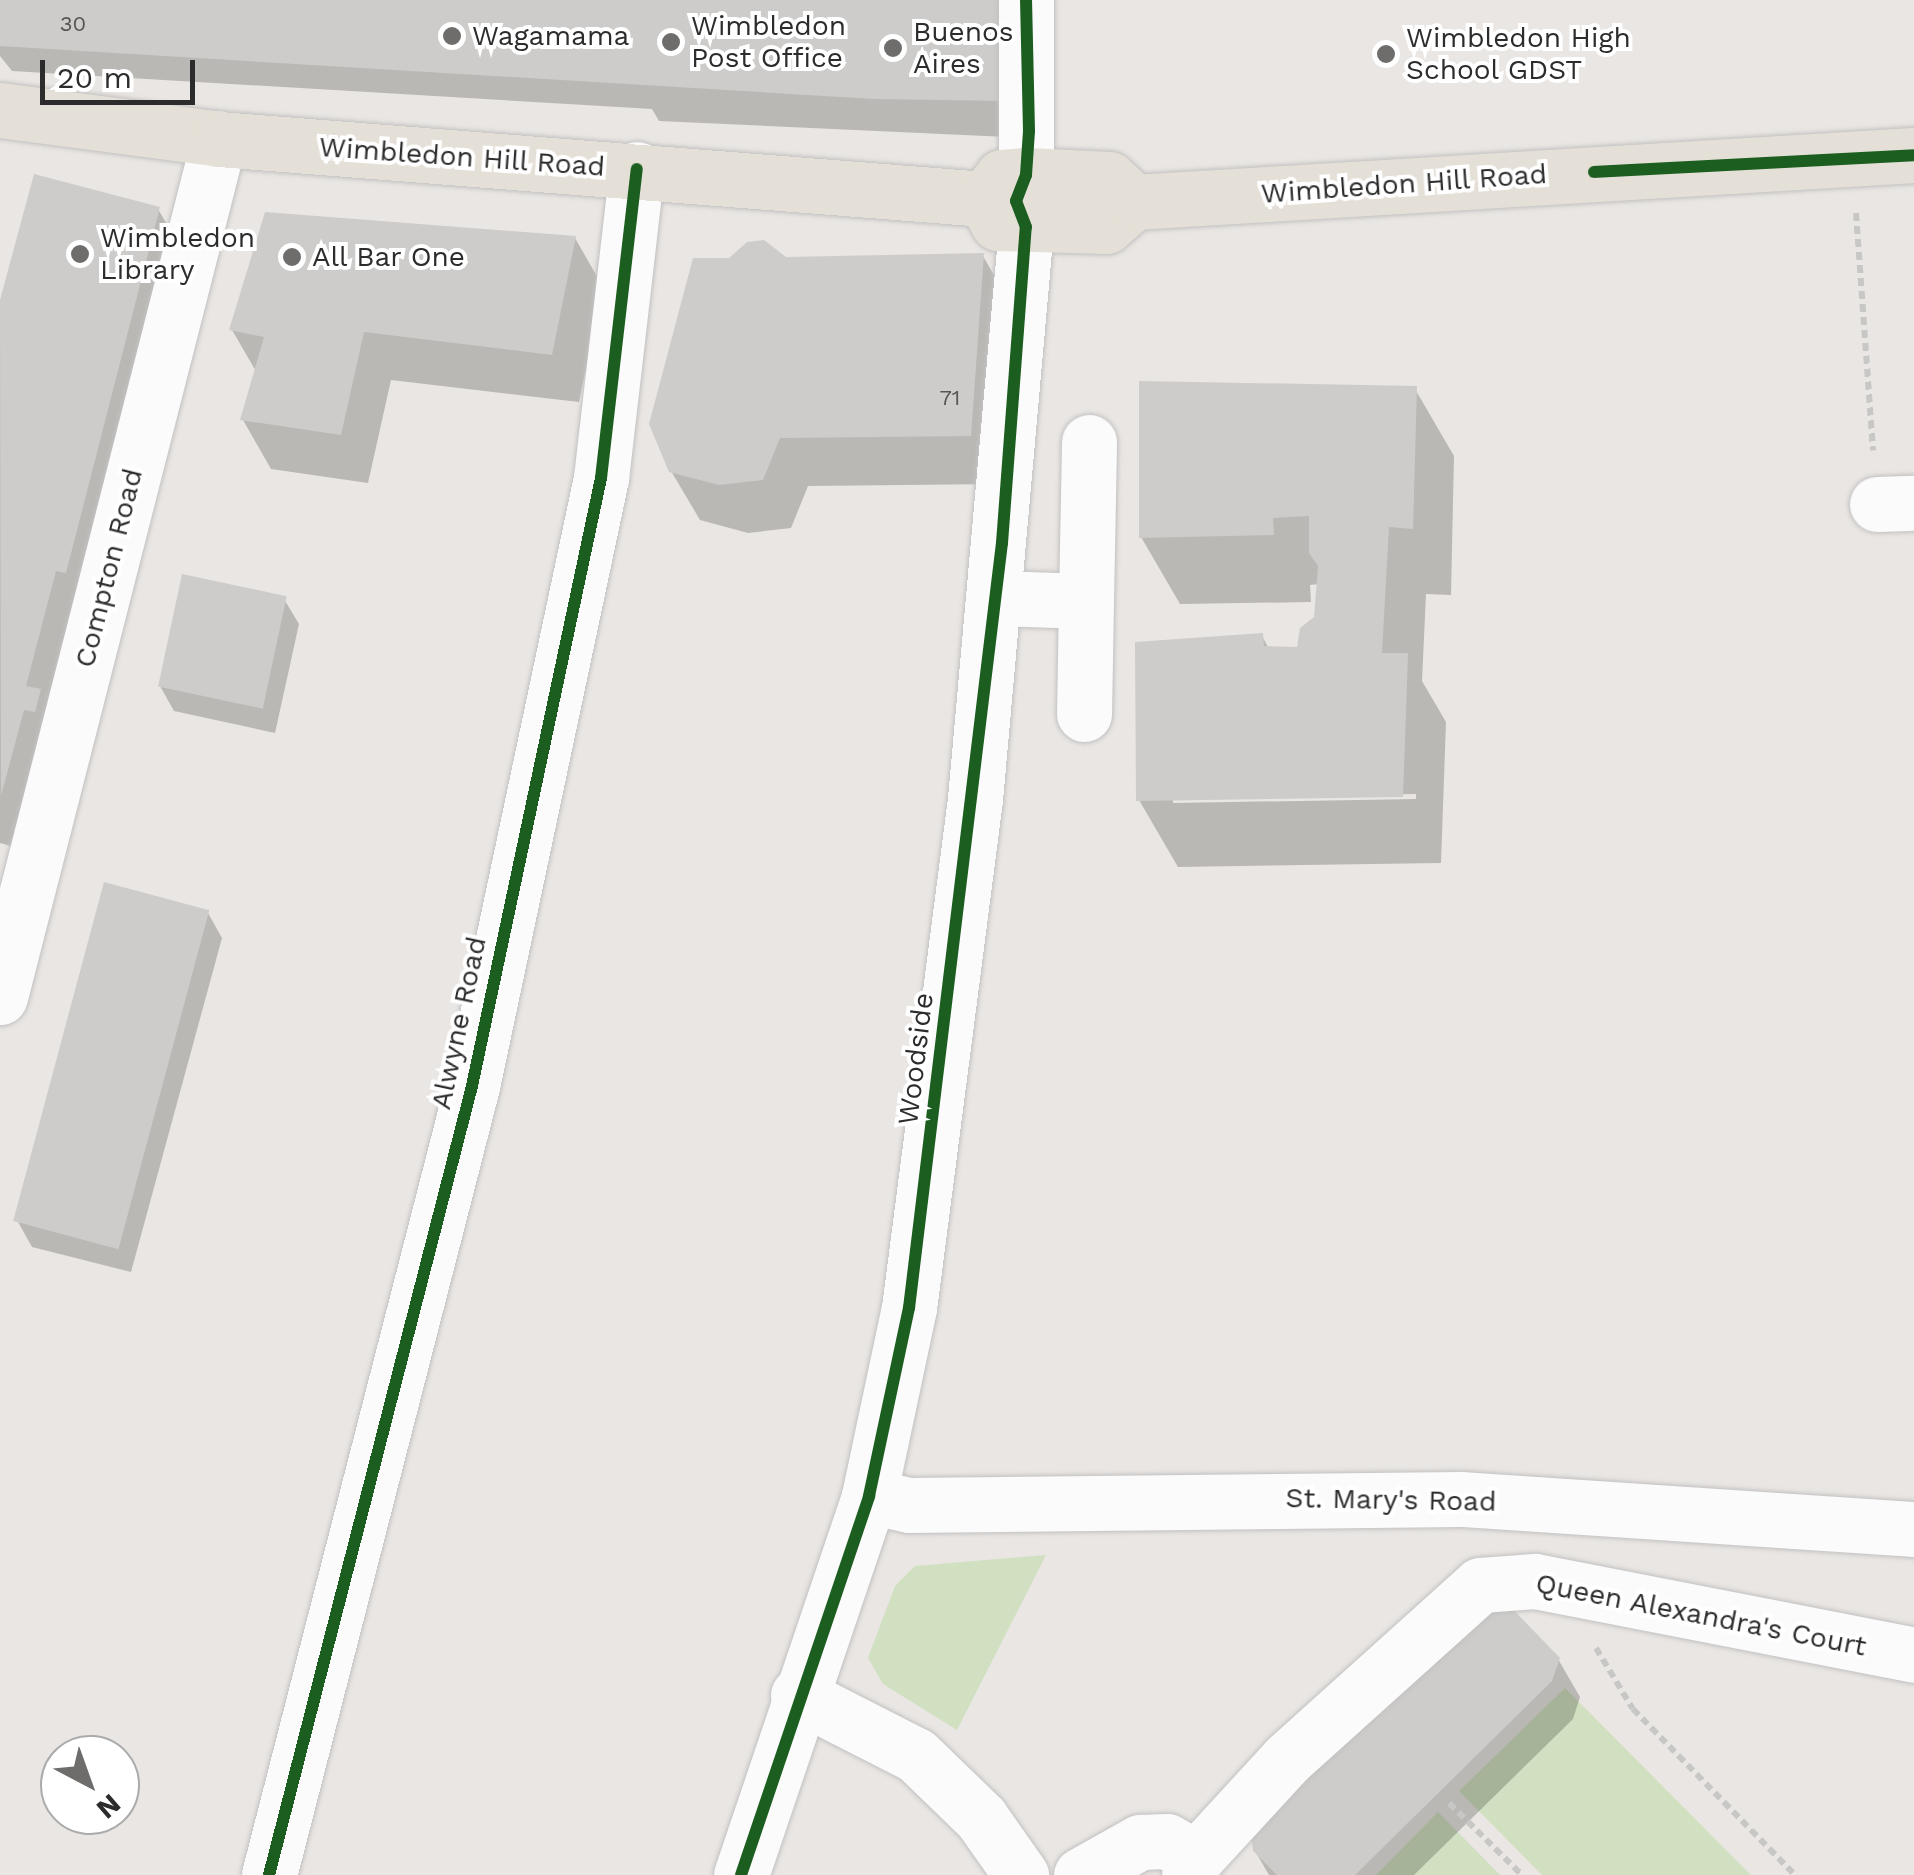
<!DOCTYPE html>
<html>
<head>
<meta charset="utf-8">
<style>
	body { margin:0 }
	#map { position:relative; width:1914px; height:1875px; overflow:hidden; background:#e9e6e3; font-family:"Work Sans",sans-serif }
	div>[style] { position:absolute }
	.green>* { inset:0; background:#d0e0c0 }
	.shadow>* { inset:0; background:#0003 }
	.building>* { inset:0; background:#ceccca; transform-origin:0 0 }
	.path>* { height:6px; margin-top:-3px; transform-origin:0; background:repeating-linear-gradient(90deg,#c7c7c6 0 8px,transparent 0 13px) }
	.roads { filter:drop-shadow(0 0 2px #c2c1c1) drop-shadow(0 0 2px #c2c1c1) }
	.minor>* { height:55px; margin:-27.5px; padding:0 27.5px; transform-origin:27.5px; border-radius:27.5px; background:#fcfbfb }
	.major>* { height:55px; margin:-27.5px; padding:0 27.5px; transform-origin:27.5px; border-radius:27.5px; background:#e5e0d7 }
	.cycleway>* { height:12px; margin:-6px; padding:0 6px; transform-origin:6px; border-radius:6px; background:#1b5e20 }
	.dots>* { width:28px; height:28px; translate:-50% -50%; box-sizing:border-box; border:5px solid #fff; border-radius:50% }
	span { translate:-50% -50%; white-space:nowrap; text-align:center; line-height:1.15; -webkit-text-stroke:8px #fff; paint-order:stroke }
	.number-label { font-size:22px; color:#565655 }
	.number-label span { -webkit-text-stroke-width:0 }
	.poi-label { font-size:28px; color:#2c2c2c }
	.left { translate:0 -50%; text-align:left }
	.street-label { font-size:28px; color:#2c2c2c }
	.north { position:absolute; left:40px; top:1735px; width:100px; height:100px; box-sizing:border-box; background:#fff; border:2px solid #ababab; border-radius:50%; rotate:139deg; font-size:28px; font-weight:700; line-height:40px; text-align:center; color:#2c2c2c }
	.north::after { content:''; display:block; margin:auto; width:35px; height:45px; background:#6e6d6c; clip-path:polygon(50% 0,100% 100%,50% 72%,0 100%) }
	.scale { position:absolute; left:40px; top:60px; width:155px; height:45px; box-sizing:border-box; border:5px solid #2c2c2c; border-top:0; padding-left:12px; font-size:30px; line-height:35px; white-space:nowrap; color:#2c2c2c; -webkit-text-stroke:8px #fff; paint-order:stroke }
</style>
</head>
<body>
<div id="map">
	<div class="green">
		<div style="clip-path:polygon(1046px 1555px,957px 1730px,883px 1684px,868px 1658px,895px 1586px,915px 1566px)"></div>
		<div style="clip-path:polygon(1565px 1688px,1751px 1875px,1542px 1875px,1459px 1791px)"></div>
		<div style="clip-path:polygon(1438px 1812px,1500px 1875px,1376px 1875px)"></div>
	</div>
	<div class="shadow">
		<div style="clip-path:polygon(0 0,1031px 0,1028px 138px,659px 121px,652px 109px,12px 71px,0 56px)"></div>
		<div style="clip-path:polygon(36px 177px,158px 209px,180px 247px,18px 848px,0 843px,0 310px)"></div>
		<div style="clip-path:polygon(575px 238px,603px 287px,579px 402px,391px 380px,368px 483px,271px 469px,243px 420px,257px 373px,232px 330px)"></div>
		<div style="clip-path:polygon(983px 256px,1011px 305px,998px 484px,808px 486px,791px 528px,748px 533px,700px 520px,671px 471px,785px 260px)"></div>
		<div style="clip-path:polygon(evenodd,1415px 389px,1454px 456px,1451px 595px,1426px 594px,1422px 681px,1446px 722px,1441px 863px,1178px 867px,1139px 800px,1262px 636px,1269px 649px,1300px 650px,1317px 619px,1319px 584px,1310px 585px,1311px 602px,1180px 604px,1141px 537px,1415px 389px,1416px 794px,1416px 799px,1173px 803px,1173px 798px,1416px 794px)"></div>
		<div style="clip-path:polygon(284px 599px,299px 624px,275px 733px,174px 711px,160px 686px)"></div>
		<div style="clip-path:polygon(208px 913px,222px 938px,131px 1272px,32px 1247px,18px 1222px)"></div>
		<div style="clip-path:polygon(1558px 1659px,1580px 1697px,1573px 1719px,1414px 1875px,1269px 1875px,1255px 1851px)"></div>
	</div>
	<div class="building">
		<div style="clip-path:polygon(0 0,1010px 0,1008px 101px,874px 99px,0 46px)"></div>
		<div style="clip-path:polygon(34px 174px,160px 207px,66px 573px,56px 571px,26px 686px,41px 689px,35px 712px,24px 710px,1px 796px,0 300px)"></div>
		<div style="clip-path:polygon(265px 212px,576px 236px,552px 355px,364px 332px,341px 435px,240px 420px,264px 337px,229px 330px)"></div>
		<div style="clip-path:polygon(764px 240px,786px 257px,984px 253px,971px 436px,780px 438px,763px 480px,719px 485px,669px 472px,649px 424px,693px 258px,729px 258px,747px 242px)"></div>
		<div style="clip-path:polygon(1139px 381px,1417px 386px,1413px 529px,1389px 527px,1382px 653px,1408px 653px,1403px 797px,1136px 801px,1135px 642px,1263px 633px,1264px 646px,1297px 647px,1300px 628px,1314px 617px,1318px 566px,1309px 553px,1309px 516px,1273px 518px,1274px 535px,1139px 538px)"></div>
		<div style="left:182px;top:574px;width:107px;height:115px;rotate:12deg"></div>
		<div style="left:104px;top:882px;width:109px;height:351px;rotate:15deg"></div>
		<div style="clip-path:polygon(1506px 1602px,1560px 1658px,1552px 1681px,1355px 1875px,1277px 1875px,1253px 1851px,1251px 1833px,1487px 1603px)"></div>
	</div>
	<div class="path">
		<div style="left:1856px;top:213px;width:238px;rotate:85.9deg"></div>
		<div style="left:1596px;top:1648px;width:71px;rotate:58.8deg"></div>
		<div style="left:1633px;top:1709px;width:232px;rotate:45.7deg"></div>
		<div style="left:1449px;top:1803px;width:103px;rotate:44.6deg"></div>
	</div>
	<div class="roads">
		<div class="minor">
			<div style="left:1026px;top:175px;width:175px;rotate:-90deg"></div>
			<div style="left:1877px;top:504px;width:37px;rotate:-2deg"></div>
			<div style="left:997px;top:598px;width:89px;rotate:1.9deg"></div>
			<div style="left:1086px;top:601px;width:113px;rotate:91deg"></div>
			<div style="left:1086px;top:601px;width:159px;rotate:-88.9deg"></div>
			<div style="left:0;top:997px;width:886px;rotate:-75.68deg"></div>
			<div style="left:869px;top:1496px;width:41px;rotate:12.7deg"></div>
			<div style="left:909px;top:1505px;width:552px;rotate:-0.62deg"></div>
			<div style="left:1461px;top:1499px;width:454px;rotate:3.8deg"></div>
			<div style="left:798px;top:1695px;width:132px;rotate:27deg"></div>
			<div style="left:916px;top:1755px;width:91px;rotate:44.1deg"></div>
			<div style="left:981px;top:1818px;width:70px;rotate:54.9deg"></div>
			<div style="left:269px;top:1875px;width:815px;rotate:-75.57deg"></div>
			<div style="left:472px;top:1086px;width:622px;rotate:-78.02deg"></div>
			<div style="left:601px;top:478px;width:311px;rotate:-83.4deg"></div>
			<div style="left:741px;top:1875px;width:400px;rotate:-71.3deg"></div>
			<div style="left:869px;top:1496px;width:192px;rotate:-78deg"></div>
			<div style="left:909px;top:1308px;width:513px;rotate:-82.61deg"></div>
			<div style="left:975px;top:799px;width:574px;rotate:-84.9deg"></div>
			<div style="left:1081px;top:1875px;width:68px;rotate:-29.2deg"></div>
			<div style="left:1140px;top:1842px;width:27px;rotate:-2deg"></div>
			<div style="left:1167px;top:1841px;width:34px;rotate:30deg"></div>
			<div style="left:1189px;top:1875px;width:18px;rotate:-68deg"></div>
			<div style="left:1196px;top:1858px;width:134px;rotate:-47.4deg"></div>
			<div style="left:1287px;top:1759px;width:260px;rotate:-42deg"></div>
			<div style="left:1480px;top:1585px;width:55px;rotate:-4.2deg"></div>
			<div style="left:1535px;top:1581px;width:386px;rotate:11deg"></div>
		</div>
		<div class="major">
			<div style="left:0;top:110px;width:221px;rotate:7.5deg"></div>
			<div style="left:219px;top:139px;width:768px;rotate:4.48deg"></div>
			<div style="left:985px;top:199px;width:27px;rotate:62deg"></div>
			<div style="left:998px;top:223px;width:108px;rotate:1.6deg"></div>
			<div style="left:1106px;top:226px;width:37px;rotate:-41deg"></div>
			<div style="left:1134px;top:202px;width:781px;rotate:-3.45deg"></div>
			<div style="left:985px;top:199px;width:28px;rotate:-52deg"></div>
			<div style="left:1002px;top:177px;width:24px;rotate:-5deg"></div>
			<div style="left:1026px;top:175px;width:83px;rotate:2.8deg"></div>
			<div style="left:1109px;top:179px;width:34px;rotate:43deg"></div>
		</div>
	</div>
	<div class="cycleway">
		<div style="left:1594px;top:172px;width:320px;rotate:-3deg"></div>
		<div style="left:269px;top:1875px;width:815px;rotate:-75.57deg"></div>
		<div style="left:472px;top:1086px;width:622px;rotate:-78.02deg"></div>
		<div style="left:601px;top:478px;width:311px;rotate:-83.4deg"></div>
		<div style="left:741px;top:1875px;width:400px;rotate:-71.3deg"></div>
		<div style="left:869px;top:1496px;width:192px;rotate:-78deg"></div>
		<div style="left:909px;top:1308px;width:771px;rotate:-83.07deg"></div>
		<div style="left:1002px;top:543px;width:317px;rotate:-85.7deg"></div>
		<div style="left:1026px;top:227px;width:28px;rotate:-111deg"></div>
		<div style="left:1016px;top:201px;width:28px;rotate:-69deg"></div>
		<div style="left:1026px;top:175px;width:44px;rotate:-86.1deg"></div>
		<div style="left:1029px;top:131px;width:131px;rotate:-91.3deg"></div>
	</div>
	<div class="dots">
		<div style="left:452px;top:36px;background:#6e6d6c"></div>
		<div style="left:671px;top:42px;background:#6e6d6c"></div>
		<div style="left:893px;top:48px;background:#6e6d6c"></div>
		<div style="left:1386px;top:54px;background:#6e6d6c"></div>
		<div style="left:80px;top:254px;background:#6e6d6c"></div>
		<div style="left:292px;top:257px;background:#6e6d6c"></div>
	</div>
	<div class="number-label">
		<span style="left:73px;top:24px">30</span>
		<span style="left:950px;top:398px">71</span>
	</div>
	<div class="poi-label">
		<span class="left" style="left:691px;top:42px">Wimbledon<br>Post Office</span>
		<span class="left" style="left:913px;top:48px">Buenos<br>Aires</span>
		<span class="left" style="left:472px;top:36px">Wagamama</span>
		<span class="left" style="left:1406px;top:54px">Wimbledon High<br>School GDST</span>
		<span class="left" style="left:100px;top:254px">Wimbledon<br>Library</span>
		<span class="left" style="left:312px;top:257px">All Bar One</span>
	</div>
	<div class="street-label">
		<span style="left:462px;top:157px;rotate:4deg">Wimbledon Hill Road</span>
		<span style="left:1404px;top:184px;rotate:-4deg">Wimbledon Hill Road</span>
		<span style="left:109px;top:568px;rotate:-76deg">Compton Road</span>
		<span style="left:459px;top:1023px;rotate:-78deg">Alwyne Road</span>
		<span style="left:916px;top:1059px;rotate:-83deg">Woodside</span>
		<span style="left:1391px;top:1500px;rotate:1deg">St. Mary's Road</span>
		<span style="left:1701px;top:1615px;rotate:11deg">Queen Alexandra's Court</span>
	</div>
	<div class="north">N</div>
	<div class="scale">20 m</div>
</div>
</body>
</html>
